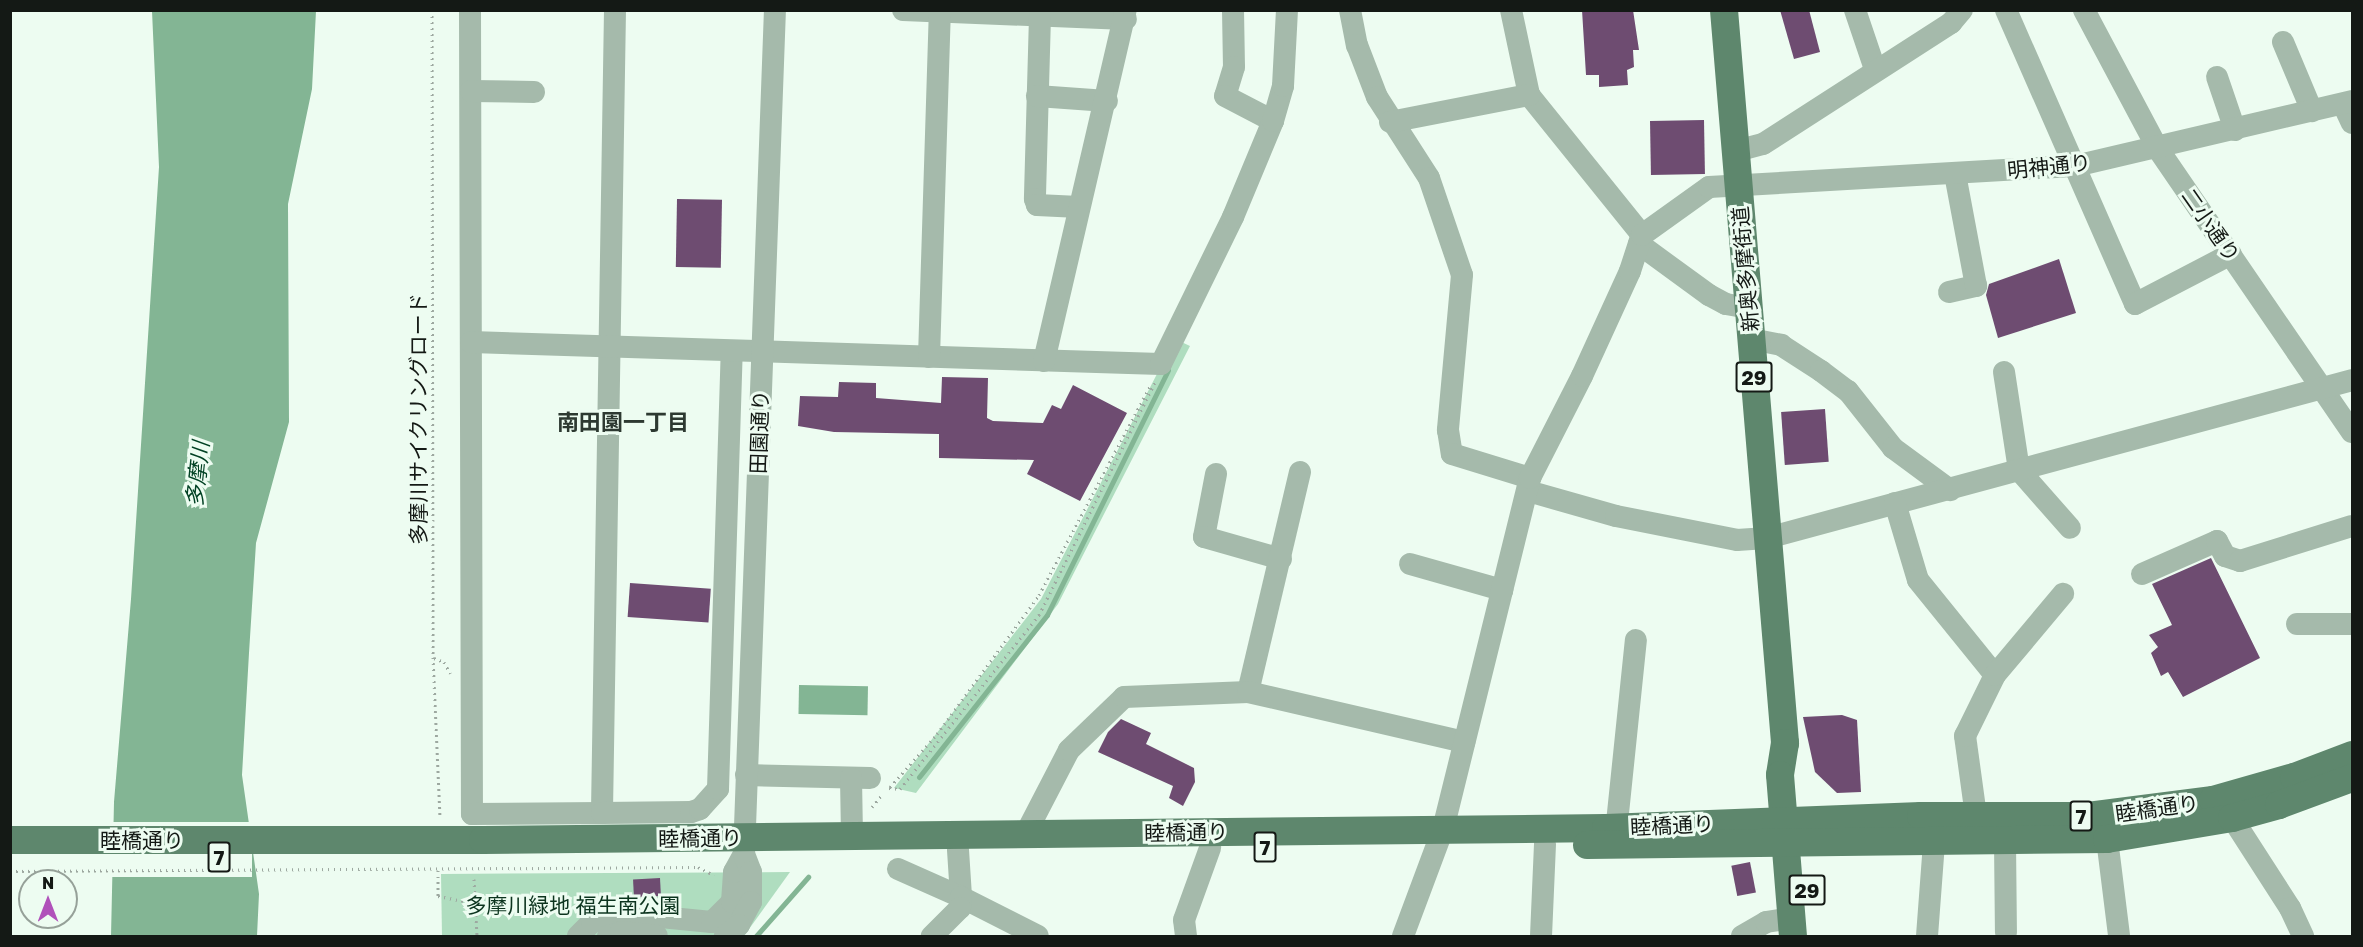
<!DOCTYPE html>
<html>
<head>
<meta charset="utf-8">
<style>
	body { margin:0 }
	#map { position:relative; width:2363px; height:947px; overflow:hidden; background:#edfcf1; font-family:"Golos Text","Noto Sans JP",sans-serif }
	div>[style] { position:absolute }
	.green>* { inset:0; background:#afddbf }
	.water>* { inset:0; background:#83b594; transform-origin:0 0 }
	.pier>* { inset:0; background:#edfcf1; transform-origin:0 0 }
	.stream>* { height:5px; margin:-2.5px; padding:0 2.5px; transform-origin:2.5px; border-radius:2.5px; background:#83b594 }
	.building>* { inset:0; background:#6e4c71; transform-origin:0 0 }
	.path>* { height:3px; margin-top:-1.5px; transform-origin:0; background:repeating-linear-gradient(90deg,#9da8a0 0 1.5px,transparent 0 6px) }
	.minor>* { height:22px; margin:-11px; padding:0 11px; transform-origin:11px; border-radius:11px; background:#a5baab }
	.major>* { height:28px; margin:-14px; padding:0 14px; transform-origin:14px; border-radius:14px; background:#5e876d }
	span { translate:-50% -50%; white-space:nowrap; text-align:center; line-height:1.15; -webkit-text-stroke:6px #edfcf1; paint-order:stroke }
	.shield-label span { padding:2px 4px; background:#edfcf1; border:2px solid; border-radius:4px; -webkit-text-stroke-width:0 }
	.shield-label { font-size:20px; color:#141915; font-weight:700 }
	.street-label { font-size:21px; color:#141915 }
	.park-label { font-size:21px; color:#0c341e }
	.neighbourhood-label { font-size:22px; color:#2d3931; font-weight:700 }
	.water-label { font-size:22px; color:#004123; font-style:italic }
	.frame { position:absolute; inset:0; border:12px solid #141915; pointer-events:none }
	.north { position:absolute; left:18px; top:869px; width:60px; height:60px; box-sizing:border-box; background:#edfcf1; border:2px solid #96a199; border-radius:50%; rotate:0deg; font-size:16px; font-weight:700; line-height:24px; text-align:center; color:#141915 }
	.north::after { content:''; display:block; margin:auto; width:21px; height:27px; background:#b051ba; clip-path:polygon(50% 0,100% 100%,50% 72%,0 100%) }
</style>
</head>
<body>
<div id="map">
	<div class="green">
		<div style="clip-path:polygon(1175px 339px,1190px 346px,1058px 604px,916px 793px,894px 788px,1041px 599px)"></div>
		<div style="clip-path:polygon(790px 872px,744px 936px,442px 936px,441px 874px)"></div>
	</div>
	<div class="water">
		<div style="clip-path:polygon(152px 11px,316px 11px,312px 89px,288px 204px,289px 422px,256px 543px,249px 653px,242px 775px,259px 894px,257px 936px,111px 936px,114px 802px,131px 599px,159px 167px)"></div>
		<div style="left:799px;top:685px;width:69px;height:29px;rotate:1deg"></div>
	</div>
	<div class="pier">
		<div style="left:110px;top:822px;width:142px;height:55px"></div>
	</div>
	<div class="stream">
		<div style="left:919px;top:777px;width:206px;rotate:-51.7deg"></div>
		<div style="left:1047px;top:615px;width:273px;rotate:-63.7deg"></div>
		<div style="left:756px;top:936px;width:79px;rotate:-48.6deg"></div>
	</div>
	<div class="building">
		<div style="clip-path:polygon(1582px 10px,1633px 10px,1639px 50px,1633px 50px,1634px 67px,1627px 70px,1628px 85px,1599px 87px,1599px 75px,1586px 75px)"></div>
		<div style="clip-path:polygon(1780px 10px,1809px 10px,1820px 52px,1794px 59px)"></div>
		<div style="left:1704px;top:120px;width:54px;height:54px;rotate:89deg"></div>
		<div style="left:677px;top:199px;width:45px;height:68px;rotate:1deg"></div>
		<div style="clip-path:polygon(2059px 259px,2076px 313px,1998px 338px,1986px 295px,1989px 284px)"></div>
		<div style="clip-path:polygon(942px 377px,988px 378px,987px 418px,993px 421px,1043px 423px,1052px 405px,1061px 409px,1073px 385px,1127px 413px,1080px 501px,1027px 474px,1034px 460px,939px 458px,939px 434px,834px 432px,798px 426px,800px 396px,838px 397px,839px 382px,876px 383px,876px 398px,941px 403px)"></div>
		<div style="left:1825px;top:409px;width:53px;height:44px;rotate:86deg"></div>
		<div style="clip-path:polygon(2211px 558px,2260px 658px,2183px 697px,2168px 672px,2161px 676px,2151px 653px,2158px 647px,2149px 635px,2172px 625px,2152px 584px)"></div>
		<div style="left:630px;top:583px;width:81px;height:34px;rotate:4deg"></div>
		<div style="clip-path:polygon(1842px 715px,1857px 720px,1861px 792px,1837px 793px,1815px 772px,1803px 717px)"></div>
		<div style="clip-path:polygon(1121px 719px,1151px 733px,1146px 744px,1194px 768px,1195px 782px,1183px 806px,1169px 798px,1173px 786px,1098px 752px,1108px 732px)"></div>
		<div style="left:1750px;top:862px;width:31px;height:19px;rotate:79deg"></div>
		<div style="left:660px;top:878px;width:18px;height:27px;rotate:87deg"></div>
	</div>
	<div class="path">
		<div style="left:432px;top:10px;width:647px;rotate:89.91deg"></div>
		<div style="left:433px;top:657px;width:160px;rotate:87.5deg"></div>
		<div style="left:434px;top:658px;width:11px;rotate:22deg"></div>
		<div style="left:444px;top:662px;width:13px;rotate:61deg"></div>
		<div style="left:890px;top:787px;width:71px;rotate:-48.4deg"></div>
		<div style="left:937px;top:734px;width:172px;rotate:-53.7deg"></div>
		<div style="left:1039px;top:595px;width:239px;rotate:-62deg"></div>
		<div style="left:889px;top:788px;width:11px;rotate:5deg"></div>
		<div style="left:900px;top:789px;width:223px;rotate:-51.4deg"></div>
		<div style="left:1039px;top:615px;width:260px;rotate:-63.5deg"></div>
		<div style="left:872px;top:807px;width:14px;rotate:-51deg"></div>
		<div style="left:438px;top:870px;width:26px;rotate:90deg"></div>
		<div style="left:438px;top:896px;width:36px;rotate:11deg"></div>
		<div style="left:10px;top:871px;width:688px;rotate:-0.33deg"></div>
		<div style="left:698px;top:867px;width:18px;rotate:27deg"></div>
		<div style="left:474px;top:879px;width:57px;rotate:87deg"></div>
	</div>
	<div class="minor">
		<div style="left:470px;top:10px;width:804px;rotate:89.86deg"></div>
		<div style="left:472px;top:814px;width:130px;rotate:-0.4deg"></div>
		<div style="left:615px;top:10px;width:803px;rotate:90.93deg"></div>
		<div style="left:602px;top:813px;width:89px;rotate:-0.6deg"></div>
		<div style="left:691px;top:812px;width:9px;rotate:-18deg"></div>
		<div style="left:700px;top:809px;width:27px;rotate:-48deg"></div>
		<div style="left:718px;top:789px;width:437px;rotate:-88.2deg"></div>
		<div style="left:903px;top:10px;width:223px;rotate:2.3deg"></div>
		<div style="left:1233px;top:10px;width:57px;rotate:89deg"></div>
		<div style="left:1234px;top:67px;width:30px;rotate:107deg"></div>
		<div style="left:1225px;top:96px;width:54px;rotate:27.5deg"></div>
		<div style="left:1350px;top:10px;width:36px;rotate:79deg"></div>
		<div style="left:1357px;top:45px;width:56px;rotate:69deg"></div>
		<div style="left:1377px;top:97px;width:96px;rotate:57.3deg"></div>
		<div style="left:1429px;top:178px;width:102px;rotate:71.2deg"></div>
		<div style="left:1462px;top:275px;width:156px;rotate:95.2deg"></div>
		<div style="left:1448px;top:430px;width:24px;rotate:81deg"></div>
		<div style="left:1452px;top:454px;width:82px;rotate:17.1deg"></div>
		<div style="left:1511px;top:10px;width:87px;rotate:78deg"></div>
		<div style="left:1529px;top:95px;width:180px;rotate:51.1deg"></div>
		<div style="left:1855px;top:10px;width:62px;rotate:71.3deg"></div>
		<div style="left:2006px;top:10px;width:321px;rotate:66.3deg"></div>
		<div style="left:2135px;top:304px;width:108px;rotate:-27.5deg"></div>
		<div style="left:2084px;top:10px;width:157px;rotate:62deg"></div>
		<div style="left:2158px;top:149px;width:343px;rotate:55.6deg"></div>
		<div style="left:1040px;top:16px;width:183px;rotate:91.6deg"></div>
		<div style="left:1035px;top:199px;width:6px;rotate:72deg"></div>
		<div style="left:1037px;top:205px;width:42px;rotate:2.7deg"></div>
		<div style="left:2283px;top:42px;width:75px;rotate:67.2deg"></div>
		<div style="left:2217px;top:77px;width:56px;rotate:71.2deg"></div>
		<div style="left:471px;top:91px;width:63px;rotate:0.9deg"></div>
		<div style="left:1037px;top:96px;width:70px;rotate:4.1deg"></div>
		<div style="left:2343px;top:104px;width:21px;rotate:65deg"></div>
		<div style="left:1390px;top:122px;width:142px;rotate:-11deg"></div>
		<div style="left:1736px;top:151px;width:28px;rotate:-15deg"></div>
		<div style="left:1763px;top:144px;width:224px;rotate:-32.8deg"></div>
		<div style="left:1951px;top:23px;width:17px;rotate:-50deg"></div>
		<div style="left:1639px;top:244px;width:87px;rotate:36.1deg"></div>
		<div style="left:1709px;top:295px;width:19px;rotate:28deg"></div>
		<div style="left:1726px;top:304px;width:23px;rotate:10deg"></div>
		<div style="left:1949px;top:292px;width:28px;rotate:-13deg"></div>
		<div style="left:1976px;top:286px;width:114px;rotate:-100.6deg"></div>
		<div style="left:1751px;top:339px;width:31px;rotate:11deg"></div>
		<div style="left:1781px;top:345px;width:48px;rotate:33deg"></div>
		<div style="left:1821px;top:371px;width:34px;rotate:37deg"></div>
		<div style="left:1848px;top:391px;width:73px;rotate:51.7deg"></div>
		<div style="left:1893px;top:448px;width:71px;rotate:36.4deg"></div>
		<div style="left:471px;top:342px;width:690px;rotate:1.83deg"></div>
		<div style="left:1161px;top:364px;width:164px;rotate:-63.9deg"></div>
		<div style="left:1233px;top:217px;width:104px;rotate:-67.4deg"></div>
		<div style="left:1273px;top:121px;width:36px;rotate:-74deg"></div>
		<div style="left:1283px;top:86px;width:76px;rotate:-87deg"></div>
		<div style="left:929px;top:357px;width:345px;rotate:-88.2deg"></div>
		<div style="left:1044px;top:361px;width:360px;rotate:-76.9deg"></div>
		<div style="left:2004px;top:372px;width:99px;rotate:81.3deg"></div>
		<div style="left:2019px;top:470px;width:77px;rotate:48.7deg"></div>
		<div style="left:1216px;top:474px;width:64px;rotate:100.8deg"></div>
		<div style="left:1204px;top:537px;width:80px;rotate:15.9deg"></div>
		<div style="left:1528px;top:491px;width:91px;rotate:15.9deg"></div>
		<div style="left:1616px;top:516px;width:123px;rotate:11.2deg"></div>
		<div style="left:1737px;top:540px;width:30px;rotate:-4deg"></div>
		<div style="left:1767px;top:538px;width:606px;rotate:-15.11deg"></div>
		<div style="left:1895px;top:503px;width:80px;rotate:73.4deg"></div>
		<div style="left:1918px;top:580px;width:122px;rotate:51deg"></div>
		<div style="left:1410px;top:564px;width:96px;rotate:15.8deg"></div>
		<div style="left:2142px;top:574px;width:82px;rotate:-23.7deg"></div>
		<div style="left:2217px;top:541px;width:17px;rotate:62deg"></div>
		<div style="left:2225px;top:556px;width:16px;rotate:18deg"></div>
		<div style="left:2240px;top:561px;width:117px;rotate:-17.4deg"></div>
		<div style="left:2297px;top:624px;width:55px"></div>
		<div style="left:1248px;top:692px;width:226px;rotate:-76.7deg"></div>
		<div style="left:746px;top:775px;width:124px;rotate:1.4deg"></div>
		<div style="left:851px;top:778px;width:57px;rotate:89deg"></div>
		<div style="left:1976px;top:816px;width:81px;rotate:-97.8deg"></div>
		<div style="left:1965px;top:736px;width:68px;rotate:-63.8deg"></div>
		<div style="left:1995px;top:675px;width:106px;rotate:-50deg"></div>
		<div style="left:2232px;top:818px;width:107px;rotate:57.2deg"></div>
		<div style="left:2290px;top:908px;width:31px;rotate:65deg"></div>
		<div style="left:1026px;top:833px;width:93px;rotate:-62.6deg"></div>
		<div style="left:1069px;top:750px;width:76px;rotate:-43.9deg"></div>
		<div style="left:1124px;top:697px;width:124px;rotate:-2.3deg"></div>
		<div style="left:1248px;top:692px;width:222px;rotate:13deg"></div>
		<div style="left:2107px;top:839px;width:98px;rotate:82.9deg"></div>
		<div style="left:1615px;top:842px;width:203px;rotate:-84.1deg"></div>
		<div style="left:2005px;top:842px;width:90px;rotate:89.4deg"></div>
		<div style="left:958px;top:850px;width:47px;rotate:86.3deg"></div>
		<div style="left:961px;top:897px;width:86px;rotate:26.9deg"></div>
		<div style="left:744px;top:854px;width:845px;rotate:-87.9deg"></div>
		<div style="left:898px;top:869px;width:69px;rotate:24deg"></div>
		<div style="left:961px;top:897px;width:11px;rotate:95deg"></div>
		<div style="left:960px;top:908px;width:40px;rotate:135deg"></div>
		<div style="left:578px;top:936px;width:20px;rotate:-45deg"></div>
		<div style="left:592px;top:922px;width:29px;rotate:-18deg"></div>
		<div style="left:620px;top:913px;width:92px;rotate:5.6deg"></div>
		<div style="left:712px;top:922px;width:28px;rotate:-45deg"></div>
		<div style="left:732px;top:902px;width:30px;rotate:-86deg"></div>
		<div style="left:734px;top:872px;width:21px;rotate:-61deg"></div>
		<div style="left:744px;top:854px;width:19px;rotate:69deg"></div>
		<div style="left:751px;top:872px;width:30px;rotate:90deg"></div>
		<div style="left:751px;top:902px;width:26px;rotate:118deg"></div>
		<div style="left:739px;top:925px;width:18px;rotate:142deg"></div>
		<div style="left:608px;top:936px;width:14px;rotate:-17deg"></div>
		<div style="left:621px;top:932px;width:36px;rotate:6deg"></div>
		<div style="left:1186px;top:936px;width:16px;rotate:-97deg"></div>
		<div style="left:1184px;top:920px;width:77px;rotate:-70.1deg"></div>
		<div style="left:1403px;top:936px;width:114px;rotate:-69.5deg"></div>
		<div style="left:1443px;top:829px;width:362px;rotate:-76.1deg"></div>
		<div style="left:1530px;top:478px;width:114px;rotate:-63deg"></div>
		<div style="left:1582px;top:376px;width:115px;rotate:-65.4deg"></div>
		<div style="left:1630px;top:271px;width:38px;rotate:-72deg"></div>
		<div style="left:1642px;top:235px;width:82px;rotate:-35.6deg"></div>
		<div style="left:1709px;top:187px;width:367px;rotate:-3.3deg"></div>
		<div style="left:2075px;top:166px;width:285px;rotate:-13.2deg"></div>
		<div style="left:1541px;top:936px;width:92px;rotate:-87.5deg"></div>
		<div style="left:1742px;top:936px;width:28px;rotate:-30deg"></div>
		<div style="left:1766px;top:922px;width:26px;rotate:-9deg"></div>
		<div style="left:1927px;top:936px;width:94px;rotate:-85.7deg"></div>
	</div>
	<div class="major">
		<div style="left:1724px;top:10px;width:736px;rotate:85.24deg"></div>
		<div style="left:1785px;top:743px;width:32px;rotate:99deg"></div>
		<div style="left:1780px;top:775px;width:162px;rotate:85.4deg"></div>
		<div style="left:10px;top:840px;width:473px"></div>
		<div style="left:483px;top:840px;width:1123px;rotate:-0.61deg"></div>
		<div style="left:1606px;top:828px;width:315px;rotate:-2.2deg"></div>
		<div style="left:1921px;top:816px;width:167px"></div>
		<div style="left:2088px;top:816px;width:126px;rotate:-7.3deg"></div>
		<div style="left:2213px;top:800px;width:84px;rotate:-15.9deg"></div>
		<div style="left:2294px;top:777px;width:62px;rotate:-20.8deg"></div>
		<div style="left:1587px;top:845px;width:520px;rotate:-0.66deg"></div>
		<div style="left:2107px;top:839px;width:127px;rotate:-9.5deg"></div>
		<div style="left:2232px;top:818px;width:49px;rotate:-15.5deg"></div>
		<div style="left:2279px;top:805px;width:78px;rotate:-20.3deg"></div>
	</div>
	<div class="shield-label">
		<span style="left:1754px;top:377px">29</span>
		<span style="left:2081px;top:816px">7</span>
		<span style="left:1265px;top:847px">7</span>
		<span style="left:219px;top:857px">7</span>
		<span style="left:1807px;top:890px">29</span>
	</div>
	<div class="street-label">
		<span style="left:2049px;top:166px;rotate:-6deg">明神通り</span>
		<span style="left:2211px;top:225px;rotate:55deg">二小通り</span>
		<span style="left:1745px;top:269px;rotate:-95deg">新奥多摩街道</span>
		<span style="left:418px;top:419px;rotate:-90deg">多摩川サイクリングロード</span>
		<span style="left:759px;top:432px;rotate:-88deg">田園通り</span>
		<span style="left:2157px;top:808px;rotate:-8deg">睦橋通り</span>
		<span style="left:1672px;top:825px;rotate:-3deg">睦橋通り</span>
		<span style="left:1186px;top:832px;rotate:-1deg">睦橋通り</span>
		<span style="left:700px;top:838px;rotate:-1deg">睦橋通り</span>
		<span style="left:142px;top:840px">睦橋通り</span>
	</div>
	<div class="park-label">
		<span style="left:573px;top:905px">多摩川緑地 福生南公園</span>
	</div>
	<div class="neighbourhood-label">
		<span style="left:623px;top:422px">南田園一丁目</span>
	</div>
	<div class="water-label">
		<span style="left:197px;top:474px;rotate:-84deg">多摩川</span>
	</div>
	<div class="frame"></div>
	<div class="north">N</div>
</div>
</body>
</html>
